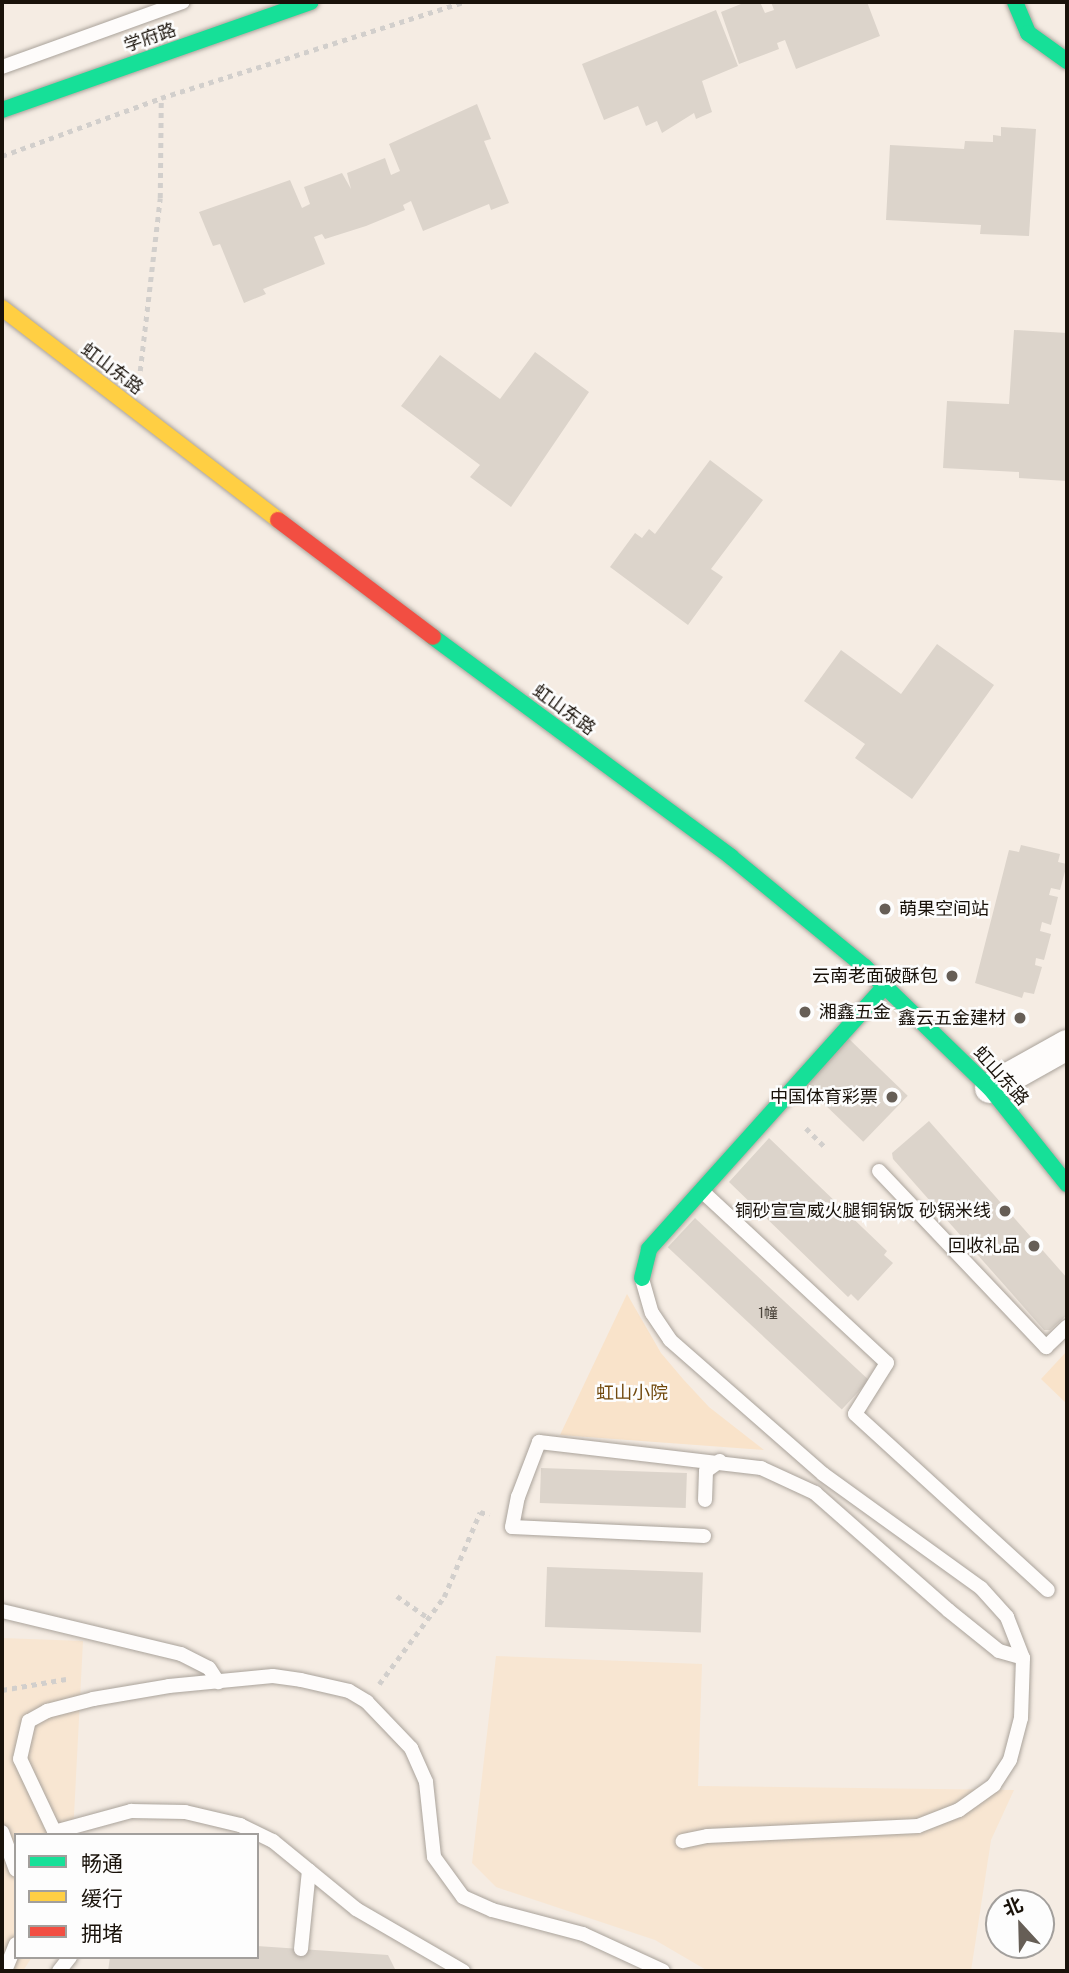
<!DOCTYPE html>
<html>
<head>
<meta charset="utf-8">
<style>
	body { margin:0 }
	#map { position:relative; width:1069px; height:1973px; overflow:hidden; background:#f5ece3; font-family:"Public Sans","Noto Sans SC",sans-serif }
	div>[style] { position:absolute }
	.built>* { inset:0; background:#f8e6d2 }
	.green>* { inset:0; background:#f9e3ca }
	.building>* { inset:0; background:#dcd4cb; transform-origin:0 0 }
	.path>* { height:4.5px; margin-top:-2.25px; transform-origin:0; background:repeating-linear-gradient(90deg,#d2cfcc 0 5px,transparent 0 10px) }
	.roads { filter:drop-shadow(0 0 2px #aaa39b) drop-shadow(0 0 2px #aaa39b) }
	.lane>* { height:14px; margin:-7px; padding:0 7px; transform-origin:7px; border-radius:7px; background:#fefcfb }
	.street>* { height:30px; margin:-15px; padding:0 15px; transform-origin:15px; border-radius:15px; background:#fefcfb }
	.fast>* { height:16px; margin:-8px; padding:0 8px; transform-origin:8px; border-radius:8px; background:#16e098 }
	.slow>* { height:16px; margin:-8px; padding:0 8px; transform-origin:8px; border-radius:8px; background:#ffcf43 }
	.jam>* { height:16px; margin:-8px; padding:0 8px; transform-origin:8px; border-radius:8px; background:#f24e42 }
	.dots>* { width:19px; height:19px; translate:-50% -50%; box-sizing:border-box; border:4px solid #fdfdfd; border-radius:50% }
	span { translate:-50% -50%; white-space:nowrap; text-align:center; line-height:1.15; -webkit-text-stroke:5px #fdfdfd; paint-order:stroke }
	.number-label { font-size:14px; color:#4b443b }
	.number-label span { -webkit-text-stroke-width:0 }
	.street-label { font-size:18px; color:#19120a }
	.poi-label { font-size:18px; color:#19120a }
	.left { translate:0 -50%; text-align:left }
	.right { translate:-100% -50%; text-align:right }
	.park-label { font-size:18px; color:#70480c }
	.frame { position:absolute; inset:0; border:4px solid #19120a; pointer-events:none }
	.legend { position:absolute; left:14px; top:1833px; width:245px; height:126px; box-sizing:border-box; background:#fdfdfd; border:2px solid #a29f9c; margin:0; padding:9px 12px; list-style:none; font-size:21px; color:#19120a }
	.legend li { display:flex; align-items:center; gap:14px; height:35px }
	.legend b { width:35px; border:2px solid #a29f9c }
	.north { position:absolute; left:985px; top:1889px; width:70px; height:70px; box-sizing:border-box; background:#fdfdfd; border:2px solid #a29f9c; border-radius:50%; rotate:338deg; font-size:19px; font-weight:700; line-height:28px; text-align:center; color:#19120a }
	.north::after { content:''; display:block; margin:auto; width:24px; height:32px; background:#665e56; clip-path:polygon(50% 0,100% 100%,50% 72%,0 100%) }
</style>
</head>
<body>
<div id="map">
	<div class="built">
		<div style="clip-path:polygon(2px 1638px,83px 1641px,73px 1835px,16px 1835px,16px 1957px,32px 1957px,23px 1971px,2px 1971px)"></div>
		<div style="clip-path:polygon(496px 1656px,702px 1664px,698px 1786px,1014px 1790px,991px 1840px,971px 1971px,708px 1971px,655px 1940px,496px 1887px,472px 1863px)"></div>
	</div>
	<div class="green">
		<div style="clip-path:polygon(627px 1294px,661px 1353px,683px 1379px,709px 1407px,764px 1450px,560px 1435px)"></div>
		<div style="clip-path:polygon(1067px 1351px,1067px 1404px,1041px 1379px)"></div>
	</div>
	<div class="building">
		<div style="clip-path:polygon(746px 2px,760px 2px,765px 13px,774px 10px,771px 2px,867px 2px,880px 36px,796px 69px,785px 40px,777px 43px,779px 49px,739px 64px,721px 12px)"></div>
		<div style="clip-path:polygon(716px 10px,738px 66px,702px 81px,712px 112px,696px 119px,694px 113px,662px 133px,657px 121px,646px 126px,638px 106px,604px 120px,582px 64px)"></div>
		<div style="clip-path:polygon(477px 104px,491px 139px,484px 141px,509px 203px,491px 210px,489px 204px,423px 231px,411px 201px,403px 205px,405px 210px,366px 226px,325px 239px,322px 234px,314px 237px,325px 264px,263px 289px,266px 294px,244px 303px,220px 244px,213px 246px,199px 212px,290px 180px,302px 208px,310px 204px,304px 187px,342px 173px,351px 189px,347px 173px,385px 158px,391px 175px,400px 171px,389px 144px)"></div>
		<div style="clip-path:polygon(1001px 127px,1036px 129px,1029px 236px,980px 234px,981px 225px,886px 220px,890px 145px,964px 149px,965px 141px,993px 142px,993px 135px,1001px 136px)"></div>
		<div style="clip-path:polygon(1014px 330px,1067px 333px,1067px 481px,1019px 478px,1019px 472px,943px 468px,947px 401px,1009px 404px)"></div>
		<div style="clip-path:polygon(535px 352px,589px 392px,511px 507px,470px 477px,480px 465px,401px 406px,440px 355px,500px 399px)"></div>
		<div style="clip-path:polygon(710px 460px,763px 500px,711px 569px,723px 577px,688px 625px,610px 567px,635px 533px,642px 538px,649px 529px,655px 534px)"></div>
		<div style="clip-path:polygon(937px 644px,994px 685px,912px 799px,855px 758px,865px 744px,804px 701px,841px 650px,901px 694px)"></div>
		<div style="clip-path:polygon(1021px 845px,1060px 854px,1058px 862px,1067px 864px,1060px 890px,1051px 888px,1049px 895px,1058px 897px,1051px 925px,1042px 922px,1040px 931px,1051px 934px,1044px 960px,1036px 958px,1035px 965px,1042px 967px,1034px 994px,1024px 992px,1022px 998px,975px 983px,1009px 850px,1019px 852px)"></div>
		<div style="left:848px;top:1038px;width:83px;height:64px;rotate:44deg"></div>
		<div style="clip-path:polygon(929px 1121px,1067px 1278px,1067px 1315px,1050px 1330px,1044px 1330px,893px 1159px,892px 1153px)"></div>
		<div style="clip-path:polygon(769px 1138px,887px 1251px,884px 1255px,893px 1263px,858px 1301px,851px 1294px,848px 1297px,729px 1182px)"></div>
		<div style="left:695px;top:1218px;width:238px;height:40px;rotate:43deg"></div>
		<div style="left:541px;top:1468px;width:146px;height:35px;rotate:2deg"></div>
		<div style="left:547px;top:1567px;width:156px;height:60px;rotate:2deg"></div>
		<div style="clip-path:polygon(257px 1946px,388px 1955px,396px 1971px,108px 1971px,110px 1957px,257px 1957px)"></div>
	</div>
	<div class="path">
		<div style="left:2px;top:156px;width:169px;rotate:-20deg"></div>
		<div style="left:161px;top:98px;width:317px;rotate:-17.6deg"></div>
		<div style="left:140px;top:371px;width:174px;rotate:-83.4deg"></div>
		<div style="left:160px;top:198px;width:100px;rotate:-89.4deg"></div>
		<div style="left:806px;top:1128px;width:27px;rotate:45deg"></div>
		<div style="left:397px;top:1596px;width:38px;rotate:35deg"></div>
		<div style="left:379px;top:1684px;width:109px;rotate:-53.2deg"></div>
		<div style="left:444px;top:1597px;width:92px;rotate:-67deg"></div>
		<div style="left:480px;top:1512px;width:10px;rotate:17deg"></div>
		<div style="left:2px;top:1690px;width:65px;rotate:-9.8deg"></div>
	</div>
	<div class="roads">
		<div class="lane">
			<div style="left:2px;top:67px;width:192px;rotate:-19.8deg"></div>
			<div style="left:879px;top:1171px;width:243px;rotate:46.5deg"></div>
			<div style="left:1046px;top:1347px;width:29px;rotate:-44deg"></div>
			<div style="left:703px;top:1192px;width:251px;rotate:42.9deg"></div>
			<div style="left:887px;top:1363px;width:60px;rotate:122.1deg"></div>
			<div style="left:855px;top:1414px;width:261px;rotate:42.4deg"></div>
			<div style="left:642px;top:1279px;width:35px;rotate:74deg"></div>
			<div style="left:652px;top:1313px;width:32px;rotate:56deg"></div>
			<div style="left:670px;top:1340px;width:203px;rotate:41.2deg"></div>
			<div style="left:823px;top:1474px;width:195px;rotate:35.8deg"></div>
			<div style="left:981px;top:1588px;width:39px;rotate:48deg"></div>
			<div style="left:1007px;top:1617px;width:44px;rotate:68.7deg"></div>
			<div style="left:1023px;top:1658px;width:60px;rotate:91.9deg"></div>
			<div style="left:1021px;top:1718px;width:43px;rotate:104.7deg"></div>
			<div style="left:1010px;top:1760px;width:30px;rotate:123deg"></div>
			<div style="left:994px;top:1785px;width:43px;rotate:144.5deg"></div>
			<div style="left:959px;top:1810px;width:44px;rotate:158.7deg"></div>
			<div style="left:918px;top:1826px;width:211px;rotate:177.3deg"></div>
			<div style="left:707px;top:1836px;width:25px;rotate:168deg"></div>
			<div style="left:705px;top:1500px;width:29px;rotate:-88deg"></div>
			<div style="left:706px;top:1471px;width:17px;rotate:-36deg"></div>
			<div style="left:704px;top:1536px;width:192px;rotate:-177.3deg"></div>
			<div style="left:512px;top:1527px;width:31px;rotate:-79deg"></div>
			<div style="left:518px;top:1497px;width:59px;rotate:-69.1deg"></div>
			<div style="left:539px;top:1442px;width:224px;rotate:6.7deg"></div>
			<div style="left:761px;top:1468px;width:60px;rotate:24.8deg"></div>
			<div style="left:815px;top:1493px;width:177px;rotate:41.3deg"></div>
			<div style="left:948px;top:1610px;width:65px;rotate:38.8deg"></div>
			<div style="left:999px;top:1651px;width:25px;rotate:16deg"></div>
			<div style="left:2px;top:1611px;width:184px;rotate:13.5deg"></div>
			<div style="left:181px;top:1654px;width:31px;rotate:27deg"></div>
			<div style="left:209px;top:1668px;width:17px;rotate:57deg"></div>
			<div style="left:2px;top:1832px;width:40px;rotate:69.8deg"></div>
			<div style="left:54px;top:1832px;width:80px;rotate:-15.3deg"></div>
			<div style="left:131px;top:1811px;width:54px;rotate:1.1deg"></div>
			<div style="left:185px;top:1812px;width:57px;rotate:13.3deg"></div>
			<div style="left:240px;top:1825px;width:37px;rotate:26deg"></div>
			<div style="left:273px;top:1841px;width:107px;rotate:39.3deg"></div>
			<div style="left:356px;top:1909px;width:124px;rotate:30.1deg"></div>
			<div style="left:56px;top:1835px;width:84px;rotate:-115.3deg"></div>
			<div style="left:20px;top:1759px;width:39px;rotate:-77deg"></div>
			<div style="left:29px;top:1721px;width:21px;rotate:-29deg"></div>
			<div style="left:47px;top:1711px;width:48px;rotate:-14.6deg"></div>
			<div style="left:93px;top:1699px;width:77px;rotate:-9.7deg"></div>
			<div style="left:169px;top:1686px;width:104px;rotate:-5.5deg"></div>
			<div style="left:273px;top:1676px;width:28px;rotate:8deg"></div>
			<div style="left:301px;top:1680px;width:49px;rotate:12.9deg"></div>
			<div style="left:349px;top:1691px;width:21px;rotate:31deg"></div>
			<div style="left:367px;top:1702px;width:64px;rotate:46.3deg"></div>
			<div style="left:411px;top:1748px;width:37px;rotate:66deg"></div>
			<div style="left:426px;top:1782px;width:75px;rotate:83.9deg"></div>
			<div style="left:434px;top:1857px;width:49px;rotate:54.1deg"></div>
			<div style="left:463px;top:1897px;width:32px;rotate:24deg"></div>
			<div style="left:492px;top:1910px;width:94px;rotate:14.8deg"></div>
			<div style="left:583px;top:1934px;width:88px;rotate:24.8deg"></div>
			<div style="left:301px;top:1949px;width:79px;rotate:-84.2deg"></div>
			<div style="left:5px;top:1971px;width:29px;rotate:-68deg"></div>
			<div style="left:59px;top:1971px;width:18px;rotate:-52deg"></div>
		</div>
		<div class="street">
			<div style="left:990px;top:1088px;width:88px;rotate:-29.2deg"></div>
		</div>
		<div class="fast">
			<div style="left:1015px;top:2px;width:34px;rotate:67deg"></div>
			<div style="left:1028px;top:33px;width:48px;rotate:35.7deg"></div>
			<div style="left:2px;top:110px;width:327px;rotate:-19.3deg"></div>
			<div style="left:433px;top:637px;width:370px;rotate:36.4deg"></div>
			<div style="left:731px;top:857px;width:173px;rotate:39.4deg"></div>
			<div style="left:865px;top:967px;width:174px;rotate:44.1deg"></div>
			<div style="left:990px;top:1088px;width:123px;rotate:51.3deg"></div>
			<div style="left:642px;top:1278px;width:30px;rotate:-76deg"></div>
			<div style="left:649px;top:1249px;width:353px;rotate:-48.1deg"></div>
		</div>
		<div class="slow">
			<div style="left:2px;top:308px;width:348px;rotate:37.5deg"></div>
		</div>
		<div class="jam">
			<div style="left:278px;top:520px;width:194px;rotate:37deg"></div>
		</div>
	</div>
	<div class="dots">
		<div style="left:885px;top:909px;background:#665e56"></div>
		<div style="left:952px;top:976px;background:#665e56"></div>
		<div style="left:805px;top:1012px;background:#665e56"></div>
		<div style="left:1020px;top:1018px;background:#665e56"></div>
		<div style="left:892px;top:1097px;background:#665e56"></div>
		<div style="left:1005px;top:1211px;background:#665e56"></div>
		<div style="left:1034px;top:1246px;background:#665e56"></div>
	</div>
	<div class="number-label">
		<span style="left:768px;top:1313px">1幢</span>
	</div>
	<div class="street-label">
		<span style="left:150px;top:38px;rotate:-19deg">学府路</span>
		<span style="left:112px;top:369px;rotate:37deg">虹山东路</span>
		<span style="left:564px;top:710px;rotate:36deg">虹山东路</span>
		<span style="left:1001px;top:1076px;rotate:48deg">虹山东路</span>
	</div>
	<div class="poi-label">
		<span class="left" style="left:899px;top:909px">萌果空间站</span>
		<span class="right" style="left:938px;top:976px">云南老面破酥包</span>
		<span class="left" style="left:819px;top:1012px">湘鑫五金</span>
		<span class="right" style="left:1006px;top:1018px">鑫云五金建材</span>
		<span class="right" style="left:878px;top:1097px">中国体育彩票</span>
		<span class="right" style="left:991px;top:1211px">铜砂宣宣威火腿铜锅饭 砂锅米线</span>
		<span class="right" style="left:1020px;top:1246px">回收礼品</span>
	</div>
	<div class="park-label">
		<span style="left:632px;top:1393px">虹山小院</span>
	</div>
	<div class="frame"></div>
	<ul class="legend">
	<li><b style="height:9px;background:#16e098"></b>畅通</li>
	<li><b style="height:9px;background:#ffcf43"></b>缓行</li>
	<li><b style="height:9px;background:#f24e42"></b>拥堵</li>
	</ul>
	<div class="north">北</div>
</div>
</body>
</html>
